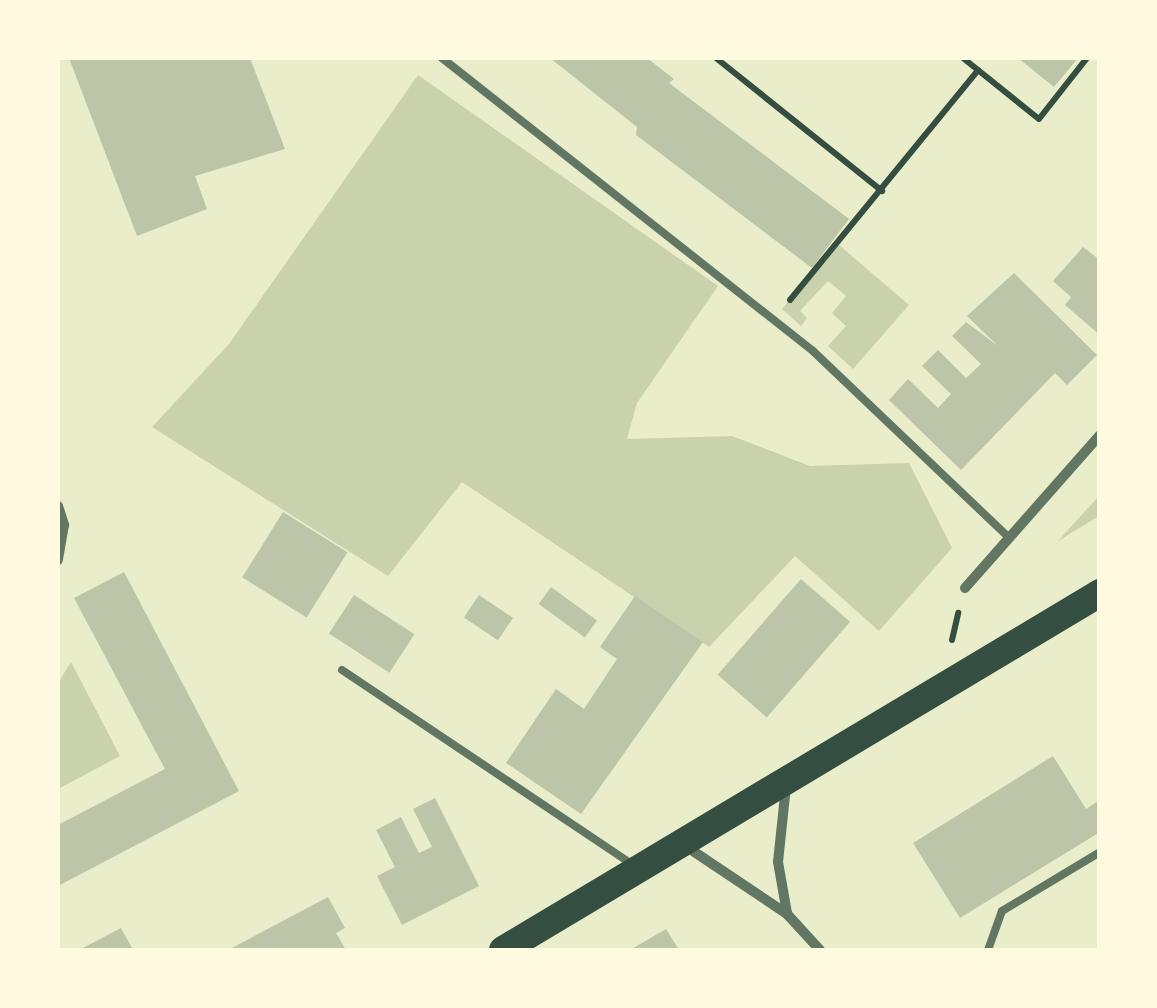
<!DOCTYPE html>
<html>
<head>
<meta charset="utf-8">
<style>
	body { margin:0 }
	#map { position:relative; width:1157px; height:1008px; overflow:hidden; background:#e9edc9; font-family:"Sofia Sans Condensed",sans-serif }
	div>[style] { position:absolute }
	.green>* { inset:0; background:#cad2ad }
	.building>* { inset:0; background:#bcc5a7; transform-origin:0 0 }
	.path>* { height:6px; margin:-3px; padding:0 3px; transform-origin:3px; border-radius:3px; background:#344e41 }
	.service>* { height:8px; margin:-4px; padding:0 4px; transform-origin:4px; border-radius:4px; background:#617663 }
	.minor>* { height:10px; margin:-5px; padding:0 5px; transform-origin:5px; border-radius:5px; background:#617663 }
	.trunk>* { height:28px; margin:-14px; padding:0 14px; transform-origin:14px; border-radius:14px; background:#344e41 }
	span { translate:-50% -50%; white-space:nowrap; text-align:center; line-height:1.15; -webkit-text-stroke:8px #fefae0; paint-order:stroke }
	.frame { position:absolute; inset:0; border:60px solid #fefae0; pointer-events:none }
</style>
</head>
<body>
<div id="map">
	<div class="green">
		<div style="clip-path:polygon(418px 75px,718px 286px,637px 403px,627px 439px,732px 436px,810px 466px,909px 463px,952px 548px,879px 631px,795px 556px,709px 647px,462px 482px,388px 576px,152px 427px,229px 344px)"></div>
		<div style="clip-path:polygon(838px 244px,909px 305px,853px 369px,828px 346px,846px 326px,832px 313px,846px 296px,828px 281px,800px 311px,807px 318px,801px 326px,782px 309px)"></div>
		<div style="clip-path:polygon(1099px 496px,1099px 516px,1058px 541px)"></div>
		<div style="clip-path:polygon(71px 662px,120px 756px,58px 789px,58px 683px)"></div>
	</div>
	<div class="building">
		<div style="clip-path:polygon(69px 58px,250px 58px,285px 149px,195px 176px,207px 209px,137px 236px)"></div>
		<div style="clip-path:polygon(550px 58px,647px 58px,674px 79px,669px 83px,849px 219px,812px 268px,636px 135px,637px 127px)"></div>
		<div style="clip-path:polygon(1018px 58px,1078px 58px,1054px 87px)"></div>
		<div style="clip-path:polygon(1083px 247px,1100px 260px,1100px 335px,1065px 305px,1071px 297px,1053px 281px)"></div>
		<div style="clip-path:polygon(1014px 273px,1097px 355px,1067px 385px,1055px 373px,961px 470px,889px 400px,908px 379px,938px 408px,951px 394px,922px 366px,938px 350px,966px 378px,981px 364px,952px 336px,966px 322px,998px 346px,967px 316px)"></div>
		<div style="left:283px;top:512px;width:76px;height:77px;rotate:32deg"></div>
		<div style="clip-path:polygon(124px 572px,239px 791px,58px 886px,58px 825px,165px 769px,74px 598px)"></div>
		<div style="left:801px;top:579px;width:65px;height:127px;rotate:41deg"></div>
		<div style="left:551px;top:587px;width:57px;height:21px;rotate:36deg"></div>
		<div style="left:354px;top:595px;width:72px;height:46px;rotate:33deg"></div>
		<div style="left:479px;top:595px;width:41px;height:27px;rotate:34deg"></div>
		<div style="clip-path:polygon(635px 596px,703px 642px,581px 814px,506px 763px,556px 689px,584px 709px,617px 659px,600px 647px)"></div>
		<div style="clip-path:polygon(1053px 756px,1086px 809px,1100px 800px,1100px 832px,960px 918px,913px 843px)"></div>
		<div style="clip-path:polygon(435px 798px,479px 886px,402px 925px,377px 876px,395px 867px,376px 830px,401px 817px,419px 853px,432px 847px,413px 809px)"></div>
		<div style="clip-path:polygon(328px 897px,345px 928px,336px 933px,346px 950px,228px 950px)"></div>
		<div style="clip-path:polygon(121px 928px,133px 950px,79px 950px)"></div>
		<div style="clip-path:polygon(666px 929px,679px 950px,630px 950px)"></div>
	</div>
	<div class="path">
		<div style="left:716px;top:58px;width:213px;rotate:38.7deg"></div>
		<div style="left:963px;top:58px;width:97px;rotate:38.8deg"></div>
		<div style="left:1039px;top:119px;width:78px;rotate:-51.8deg"></div>
		<div style="left:790px;top:300px;width:297px;rotate:-50.7deg"></div>
		<div style="left:952px;top:640px;width:28px;rotate:-77deg"></div>
	</div>
	<div class="service">
		<div style="left:442px;top:58px;width:473px;rotate:38.3deg"></div>
		<div style="left:813px;top:351px;width:267px;rotate:43.6deg"></div>
		<div style="left:342px;top:670px;width:350px;rotate:33.8deg"></div>
		<div style="left:988px;top:950px;width:41px;rotate:-70.3deg"></div>
		<div style="left:1002px;top:911px;width:114px;rotate:-31deg"></div>
	</div>
	<div class="minor">
		<div style="left:58px;top:506px;width:20px;rotate:72deg"></div>
		<div style="left:64px;top:525px;width:36px;rotate:100deg"></div>
		<div style="left:965px;top:588px;width:204px;rotate:-48.6deg"></div>
		<div style="left:786px;top:786px;width:76px;rotate:96deg"></div>
		<div style="left:778px;top:862px;width:52px;rotate:80deg"></div>
		<div style="left:684px;top:845px;width:124px;rotate:33.8deg"></div>
		<div style="left:787px;top:914px;width:49px;rotate:47.5deg"></div>
	</div>
	<div class="trunk">
		<div style="left:503px;top:950px;width:696px;rotate:-30.88deg"></div>
	</div>
	<div class="frame"></div>
</div>
</body>
</html>
